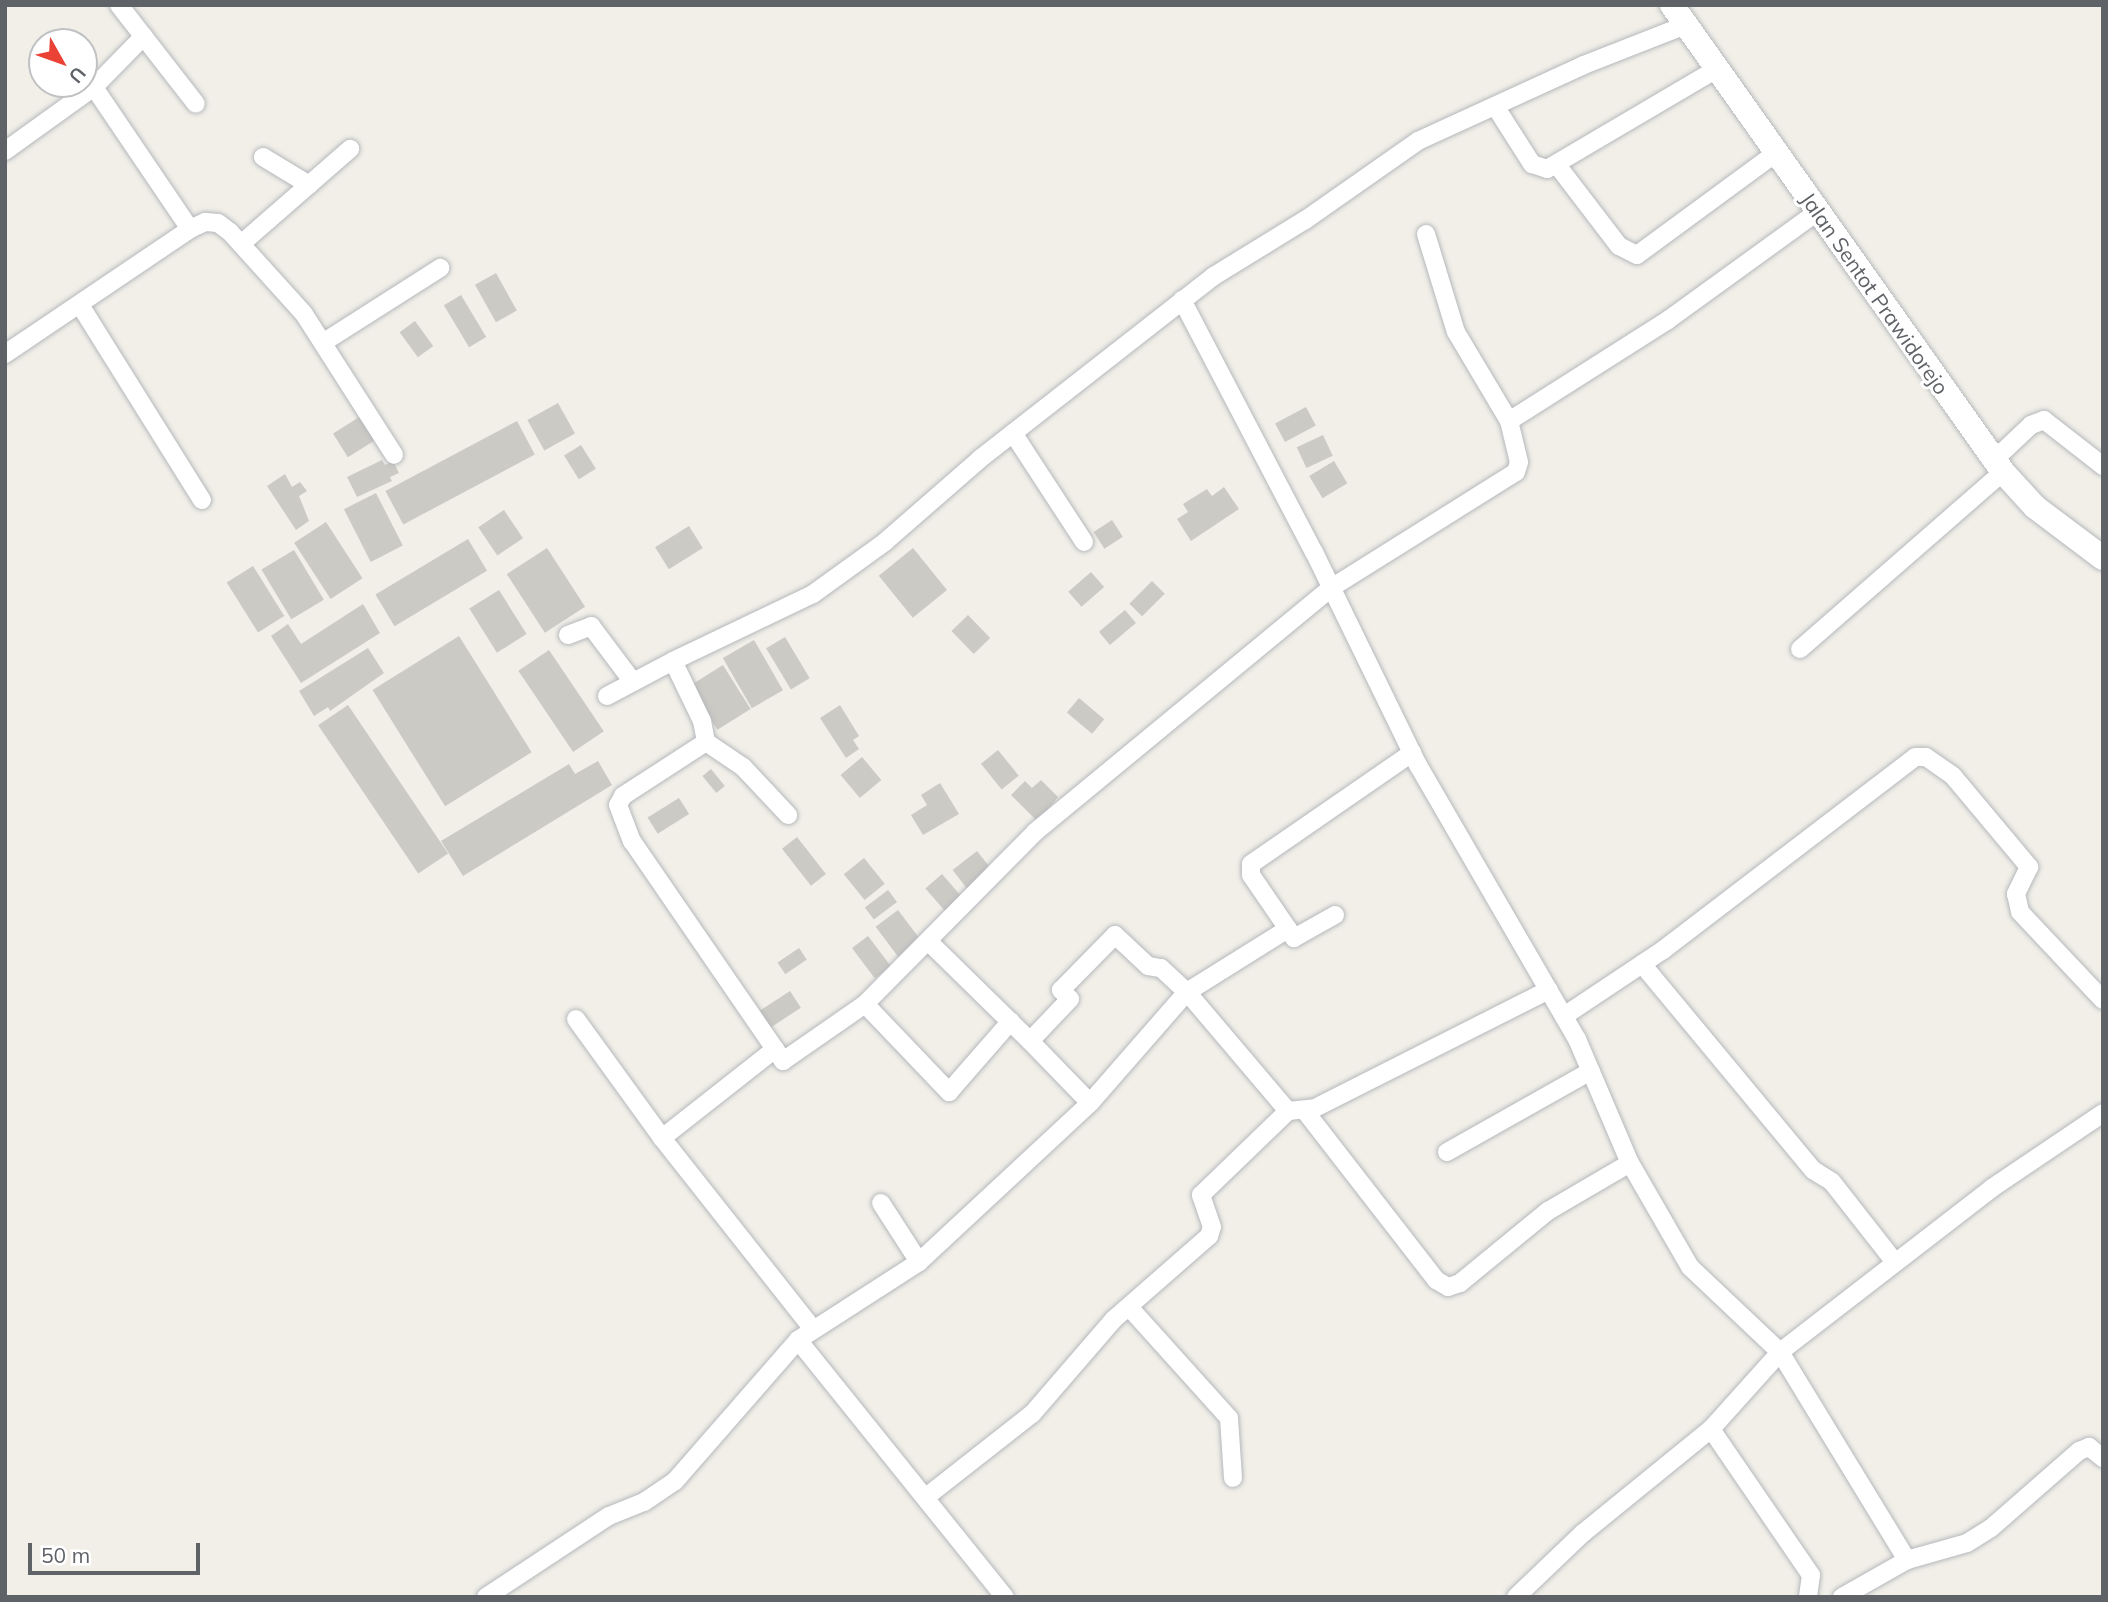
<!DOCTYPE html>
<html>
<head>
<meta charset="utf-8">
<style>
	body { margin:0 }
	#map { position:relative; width:2108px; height:1602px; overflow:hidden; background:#f1efe8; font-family:Mulish,sans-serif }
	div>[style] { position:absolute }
	.building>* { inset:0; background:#cccac5; transform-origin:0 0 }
	.roads { filter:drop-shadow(0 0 2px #b5b8bc) drop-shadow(0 0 2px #b5b8bc) }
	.street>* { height:18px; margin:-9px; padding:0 9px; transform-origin:9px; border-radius:9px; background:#fff }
	.secondary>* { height:24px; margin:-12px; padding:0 12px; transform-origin:12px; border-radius:12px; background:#fff }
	span { translate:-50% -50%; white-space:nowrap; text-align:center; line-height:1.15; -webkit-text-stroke:6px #fff; paint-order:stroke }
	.street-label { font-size:21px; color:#5f6368 }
	.frame { position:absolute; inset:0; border:7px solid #5f6368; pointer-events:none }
	.north { position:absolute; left:28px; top:28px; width:70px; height:70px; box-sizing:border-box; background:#fff; border:2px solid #bfc1c3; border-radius:50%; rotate:130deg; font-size:19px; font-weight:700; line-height:28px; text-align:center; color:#5f6368 }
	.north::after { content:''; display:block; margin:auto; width:24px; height:32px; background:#ea4335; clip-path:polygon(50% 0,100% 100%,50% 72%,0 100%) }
	.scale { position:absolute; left:28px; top:1543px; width:172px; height:32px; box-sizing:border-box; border:4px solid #5f6368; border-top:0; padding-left:9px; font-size:21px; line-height:24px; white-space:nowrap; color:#5f6368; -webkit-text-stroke:5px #fff; paint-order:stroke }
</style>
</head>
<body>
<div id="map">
	<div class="building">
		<div style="left:496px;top:273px;width:43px;height:24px;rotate:61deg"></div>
		<div style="left:461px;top:295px;width:49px;height:20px;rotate:59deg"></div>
		<div style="left:415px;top:321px;width:31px;height:19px;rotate:54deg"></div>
		<div style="left:558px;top:403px;width:35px;height:35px;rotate:61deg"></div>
		<div style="left:1306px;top:407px;width:21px;height:35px;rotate:62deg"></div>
		<div style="left:361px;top:416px;width:28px;height:33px;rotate:58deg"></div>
		<div style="left:517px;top:421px;width:38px;height:149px;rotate:62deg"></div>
		<div style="left:1323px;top:435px;width:23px;height:29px;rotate:65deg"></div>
		<div style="left:581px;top:445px;width:28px;height:20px;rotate:58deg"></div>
		<div style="clip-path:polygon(382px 460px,385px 465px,393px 461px,399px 473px,390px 477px,392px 481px,357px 497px,347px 477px)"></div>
		<div style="left:1334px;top:461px;width:26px;height:29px;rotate:59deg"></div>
		<div style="clip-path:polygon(285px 474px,292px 487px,300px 482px,307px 491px,299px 496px,309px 521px,296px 530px,267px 486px)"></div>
		<div style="clip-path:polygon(1224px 487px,1239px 509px,1191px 541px,1177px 519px,1188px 512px,1183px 504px,1207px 489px,1212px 496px)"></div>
		<div style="left:376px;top:493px;width:59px;height:36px;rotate:63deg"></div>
		<div style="left:504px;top:510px;width:34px;height:31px;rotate:56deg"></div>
		<div style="left:1112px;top:520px;width:20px;height:22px;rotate:57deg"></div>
		<div style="left:326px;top:522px;width:67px;height:38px;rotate:57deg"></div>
		<div style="left:689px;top:526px;width:26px;height:40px;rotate:58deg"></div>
		<div style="left:468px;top:539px;width:37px;height:108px;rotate:59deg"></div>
		<div style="left:547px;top:548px;width:70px;height:48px;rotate:57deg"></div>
		<div style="left:913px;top:548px;width:54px;height:44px;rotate:51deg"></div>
		<div style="left:294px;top:550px;width:58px;height:38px;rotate:59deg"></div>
		<div style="left:253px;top:566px;width:59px;height:31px;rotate:58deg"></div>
		<div style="left:1091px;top:572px;width:20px;height:30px;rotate:49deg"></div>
		<div style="left:1152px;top:581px;width:18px;height:32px;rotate:45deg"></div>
		<div style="left:499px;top:590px;width:52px;height:35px;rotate:58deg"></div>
		<div style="clip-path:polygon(363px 604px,380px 633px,301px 683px,271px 636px,288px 624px,301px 644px)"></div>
		<div style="left:1125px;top:610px;width:17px;height:34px;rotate:50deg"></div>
		<div style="left:968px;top:615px;width:32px;height:23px;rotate:46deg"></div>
		<div style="left:459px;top:636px;width:137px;height:102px;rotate:58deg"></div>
		<div style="left:785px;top:637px;width:48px;height:22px;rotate:59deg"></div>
		<div style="left:754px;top:640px;width:58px;height:36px;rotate:60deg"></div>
		<div style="clip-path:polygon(368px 648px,384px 673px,330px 711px,328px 707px,314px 716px,299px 691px)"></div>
		<div style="left:549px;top:650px;width:98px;height:37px;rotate:56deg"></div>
		<div style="left:723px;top:665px;width:52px;height:39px;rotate:58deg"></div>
		<div style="left:1079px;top:698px;width:33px;height:19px;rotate:40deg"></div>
		<div style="left:348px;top:705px;width:179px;height:36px;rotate:56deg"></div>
		<div style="clip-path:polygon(840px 705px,859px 736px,853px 740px,859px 749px,846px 758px,820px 718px)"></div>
		<div style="left:998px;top:750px;width:33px;height:22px;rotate:51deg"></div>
		<div style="left:862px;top:757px;width:30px;height:28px;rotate:50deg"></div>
		<div style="clip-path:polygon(598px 761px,612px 785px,463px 876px,441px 841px,569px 764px,575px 774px)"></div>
		<div style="left:711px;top:769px;width:22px;height:11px;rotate:51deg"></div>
		<div style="clip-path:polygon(1041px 780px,1058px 797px,1038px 822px,1011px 795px,1025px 781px,1032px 788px)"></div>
		<div style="clip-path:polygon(940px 783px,959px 814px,923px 835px,911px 815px,927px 805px,921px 795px)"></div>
		<div style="left:679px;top:798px;width:19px;height:37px;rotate:58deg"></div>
		<div style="left:797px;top:837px;width:47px;height:19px;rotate:52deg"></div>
		<div style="left:977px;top:851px;width:23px;height:31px;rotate:52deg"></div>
		<div style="left:864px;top:858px;width:33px;height:26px;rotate:51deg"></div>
		<div style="left:942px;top:874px;width:33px;height:22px;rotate:49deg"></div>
		<div style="left:888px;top:890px;width:15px;height:29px;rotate:53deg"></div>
		<div style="left:898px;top:910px;width:38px;height:28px;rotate:53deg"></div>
		<div style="left:868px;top:936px;width:38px;height:20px;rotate:53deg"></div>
		<div style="left:799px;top:948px;width:14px;height:26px;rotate:56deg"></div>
		<div style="left:790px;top:991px;width:20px;height:36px;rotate:57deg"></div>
	</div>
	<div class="roads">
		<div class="street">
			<div style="left:119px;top:5px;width:125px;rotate:52.1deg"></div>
			<div style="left:1686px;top:25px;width:110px;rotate:158.6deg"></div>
			<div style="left:1584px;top:65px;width:183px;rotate:155.4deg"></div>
			<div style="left:1418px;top:141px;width:138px;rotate:145deg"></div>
			<div style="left:1305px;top:220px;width:107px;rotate:148.4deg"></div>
			<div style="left:1214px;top:276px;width:297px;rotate:142deg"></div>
			<div style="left:980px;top:459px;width:126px;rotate:138.9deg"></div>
			<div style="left:885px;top:542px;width:89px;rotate:144.2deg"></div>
			<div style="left:813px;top:594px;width:155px;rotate:154.4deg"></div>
			<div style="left:673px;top:661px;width:67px;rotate:64.2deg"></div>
			<div style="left:702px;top:721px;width:21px;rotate:79deg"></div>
			<div style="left:706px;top:742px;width:99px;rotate:147deg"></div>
			<div style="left:623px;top:796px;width:10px;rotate:119deg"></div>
			<div style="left:618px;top:805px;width:39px;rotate:69deg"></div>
			<div style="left:632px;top:841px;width:267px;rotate:55.5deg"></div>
			<div style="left:783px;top:1061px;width:100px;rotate:-34.8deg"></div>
			<div style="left:865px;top:1004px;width:242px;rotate:-45.3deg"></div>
			<div style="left:1035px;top:832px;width:384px;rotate:-39.5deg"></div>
			<div style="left:1331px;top:588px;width:218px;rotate:-32.1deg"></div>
			<div style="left:1516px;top:472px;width:10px;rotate:-73deg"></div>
			<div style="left:1519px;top:462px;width:42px;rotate:-103.7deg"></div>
			<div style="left:1509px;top:421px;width:188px;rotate:-32.4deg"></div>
			<div style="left:1668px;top:320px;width:184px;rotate:-35.9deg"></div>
			<div style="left:1495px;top:106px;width:69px;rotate:57.5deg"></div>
			<div style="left:1532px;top:164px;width:16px;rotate:18deg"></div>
			<div style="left:1547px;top:169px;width:197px;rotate:-30.5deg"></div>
			<div style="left:5px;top:151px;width:110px;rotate:-35.7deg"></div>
			<div style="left:94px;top:87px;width:71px;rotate:-45.6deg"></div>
			<div style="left:263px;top:157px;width:54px;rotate:31.3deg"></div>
			<div style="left:1557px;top:165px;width:102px;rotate:52.6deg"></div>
			<div style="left:1619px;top:246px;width:20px;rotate:27deg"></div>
			<div style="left:1637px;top:255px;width:174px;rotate:-36.3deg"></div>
			<div style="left:190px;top:229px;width:17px;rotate:-25deg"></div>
			<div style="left:205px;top:222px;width:13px;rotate:4deg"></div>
			<div style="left:218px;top:223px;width:15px;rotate:37deg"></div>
			<div style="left:230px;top:232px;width:110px;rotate:47.9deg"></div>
			<div style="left:304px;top:314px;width:167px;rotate:57.4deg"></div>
			<div style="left:1426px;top:234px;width:102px;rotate:73deg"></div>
			<div style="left:1456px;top:332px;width:104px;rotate:59.2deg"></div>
			<div style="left:241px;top:244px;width:145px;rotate:-41.1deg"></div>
			<div style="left:1182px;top:300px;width:284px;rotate:62.4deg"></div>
			<div style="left:1314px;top:552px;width:237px;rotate:64deg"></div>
			<div style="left:1418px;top:765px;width:317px;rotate:59.9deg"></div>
			<div style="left:1577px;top:1039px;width:135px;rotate:66.9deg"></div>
			<div style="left:1630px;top:1163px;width:120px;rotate:60deg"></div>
			<div style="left:1690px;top:1267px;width:124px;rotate:43.4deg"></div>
			<div style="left:1780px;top:1352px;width:244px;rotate:58.6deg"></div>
			<div style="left:80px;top:305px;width:230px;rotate:58deg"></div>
			<div style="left:324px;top:342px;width:138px;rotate:-32.5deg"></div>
			<div style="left:5px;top:354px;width:223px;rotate:-34deg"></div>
			<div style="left:190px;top:229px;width:171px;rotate:-124.1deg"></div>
			<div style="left:1013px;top:433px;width:130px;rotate:56.9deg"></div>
			<div style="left:1994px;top:460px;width:51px;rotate:-43.4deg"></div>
			<div style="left:2031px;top:425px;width:14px;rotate:-21deg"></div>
			<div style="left:2044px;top:420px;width:75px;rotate:37.9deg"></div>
			<div style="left:568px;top:635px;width:25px;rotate:-21deg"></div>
			<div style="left:591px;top:626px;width:70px;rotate:53.1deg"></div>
			<div style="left:1800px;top:649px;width:269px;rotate:-41.1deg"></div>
			<div style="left:607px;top:696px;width:75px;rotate:-27.9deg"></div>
			<div style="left:706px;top:742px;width:45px;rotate:34deg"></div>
			<div style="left:743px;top:767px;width:66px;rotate:46.8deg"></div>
			<div style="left:1288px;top:929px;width:65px;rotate:-124.4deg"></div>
			<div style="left:1251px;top:875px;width:11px;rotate:-90deg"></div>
			<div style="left:1251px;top:864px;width:196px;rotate:-34.6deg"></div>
			<div style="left:930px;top:943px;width:140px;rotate:44.4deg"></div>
			<div style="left:1030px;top:1041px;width:58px;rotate:-46.4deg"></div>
			<div style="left:1070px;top:999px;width:13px;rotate:-135deg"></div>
			<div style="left:1061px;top:990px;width:77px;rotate:-45.5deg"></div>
			<div style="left:1115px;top:935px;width:45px;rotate:43.2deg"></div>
			<div style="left:1148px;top:966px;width:13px;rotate:9deg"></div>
			<div style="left:1161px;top:968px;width:35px;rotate:43deg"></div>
			<div style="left:1187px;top:992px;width:119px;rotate:-32deg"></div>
			<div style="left:1288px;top:929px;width:11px;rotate:56deg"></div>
			<div style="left:1294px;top:938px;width:47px;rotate:-29.3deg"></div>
			<div style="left:1642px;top:964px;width:268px;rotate:50.3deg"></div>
			<div style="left:1813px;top:1170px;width:22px;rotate:32deg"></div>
			<div style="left:1832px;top:1182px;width:100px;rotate:51.9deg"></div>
			<div style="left:865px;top:1004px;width:122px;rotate:46.3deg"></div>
			<div style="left:949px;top:1092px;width:94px;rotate:-48.9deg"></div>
			<div style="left:1564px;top:1016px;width:119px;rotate:-33.7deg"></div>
			<div style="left:1663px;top:950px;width:317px;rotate:-37.4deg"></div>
			<div style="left:1915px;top:757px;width:11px"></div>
			<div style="left:1926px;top:757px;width:33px;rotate:35deg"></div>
			<div style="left:1953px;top:776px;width:119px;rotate:50.1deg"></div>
			<div style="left:2029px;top:867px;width:30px;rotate:116deg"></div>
			<div style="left:2016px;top:894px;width:18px;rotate:77deg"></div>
			<div style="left:2020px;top:912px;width:121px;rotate:46.7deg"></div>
			<div style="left:576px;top:1019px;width:147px;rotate:54.1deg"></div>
			<div style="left:662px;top:1138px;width:242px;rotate:51.7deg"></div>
			<div style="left:1030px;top:1041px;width:86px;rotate:45.9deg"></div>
			<div style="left:1305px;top:1111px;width:214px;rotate:52.2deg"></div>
			<div style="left:1436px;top:1280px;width:14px;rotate:30deg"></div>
			<div style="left:1448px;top:1287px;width:13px;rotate:-18deg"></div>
			<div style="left:1460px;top:1283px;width:114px;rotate:-39.3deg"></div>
			<div style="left:1548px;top:1211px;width:95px;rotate:-30.3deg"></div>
			<div style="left:662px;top:1138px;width:144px;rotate:-38.2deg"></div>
			<div style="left:1447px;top:1152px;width:165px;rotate:-29.4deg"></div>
			<div style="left:881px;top:1203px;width:70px;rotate:57.2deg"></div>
			<div style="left:1129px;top:1307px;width:149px;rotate:48deg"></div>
			<div style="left:1229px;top:1418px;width:60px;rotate:86.2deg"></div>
			<div style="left:798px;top:1340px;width:330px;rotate:51.2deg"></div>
			<div style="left:1711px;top:1429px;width:177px;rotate:55.6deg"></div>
			<div style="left:1811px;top:1575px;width:22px;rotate:98deg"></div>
			<div style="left:926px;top:1497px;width:135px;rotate:-38.1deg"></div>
			<div style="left:1032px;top:1414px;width:124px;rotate:-49.2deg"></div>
			<div style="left:1113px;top:1320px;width:128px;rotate:-41.2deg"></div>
			<div style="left:1209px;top:1236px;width:9px;rotate:-72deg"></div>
			<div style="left:1212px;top:1227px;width:34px;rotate:-109deg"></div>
			<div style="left:1201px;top:1195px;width:121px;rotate:-44deg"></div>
			<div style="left:486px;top:1597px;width:147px;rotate:-33.4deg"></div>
			<div style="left:609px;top:1516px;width:38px;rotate:-22deg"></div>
			<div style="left:644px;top:1502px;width:37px;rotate:-34deg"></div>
			<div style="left:675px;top:1481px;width:187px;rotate:-48.9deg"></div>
			<div style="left:798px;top:1340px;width:144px;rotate:-32.8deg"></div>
			<div style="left:919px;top:1262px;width:233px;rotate:-42.9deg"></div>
			<div style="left:1090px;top:1103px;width:147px;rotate:-48.9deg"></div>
			<div style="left:1187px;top:992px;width:156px;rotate:49.7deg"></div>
			<div style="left:1288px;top:1111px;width:27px;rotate:-6deg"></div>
			<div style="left:1315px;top:1108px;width:262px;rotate:-26.8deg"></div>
			<div style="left:1516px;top:1597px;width:93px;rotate:-43.7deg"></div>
			<div style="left:1583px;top:1533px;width:165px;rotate:-39.1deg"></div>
			<div style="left:1711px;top:1429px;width:103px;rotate:-48.1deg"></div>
			<div style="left:1780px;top:1352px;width:268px;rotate:-37.7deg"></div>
			<div style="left:1992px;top:1188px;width:134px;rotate:-34deg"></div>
			<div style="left:1842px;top:1597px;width:75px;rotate:-29.6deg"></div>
			<div style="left:1907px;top:1560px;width:62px;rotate:-15.8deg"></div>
			<div style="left:1967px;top:1543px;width:28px;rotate:-32deg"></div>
			<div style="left:1991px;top:1528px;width:117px;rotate:-41.2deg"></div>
			<div style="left:2079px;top:1451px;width:11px;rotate:-22deg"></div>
			<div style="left:2089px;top:1447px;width:18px;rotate:38deg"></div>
		</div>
		<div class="secondary">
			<div style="left:1672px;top:5px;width:572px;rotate:54.67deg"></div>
			<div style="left:2003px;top:472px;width:47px;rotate:47.6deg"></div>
			<div style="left:2035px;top:507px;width:85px;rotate:36.9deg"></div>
		</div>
	</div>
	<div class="street-label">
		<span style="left:1875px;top:293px;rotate:55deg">Jalan Sentot Prawidorejo</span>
	</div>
	<div class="frame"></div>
	<div class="north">U</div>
	<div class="scale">50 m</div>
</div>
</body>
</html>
